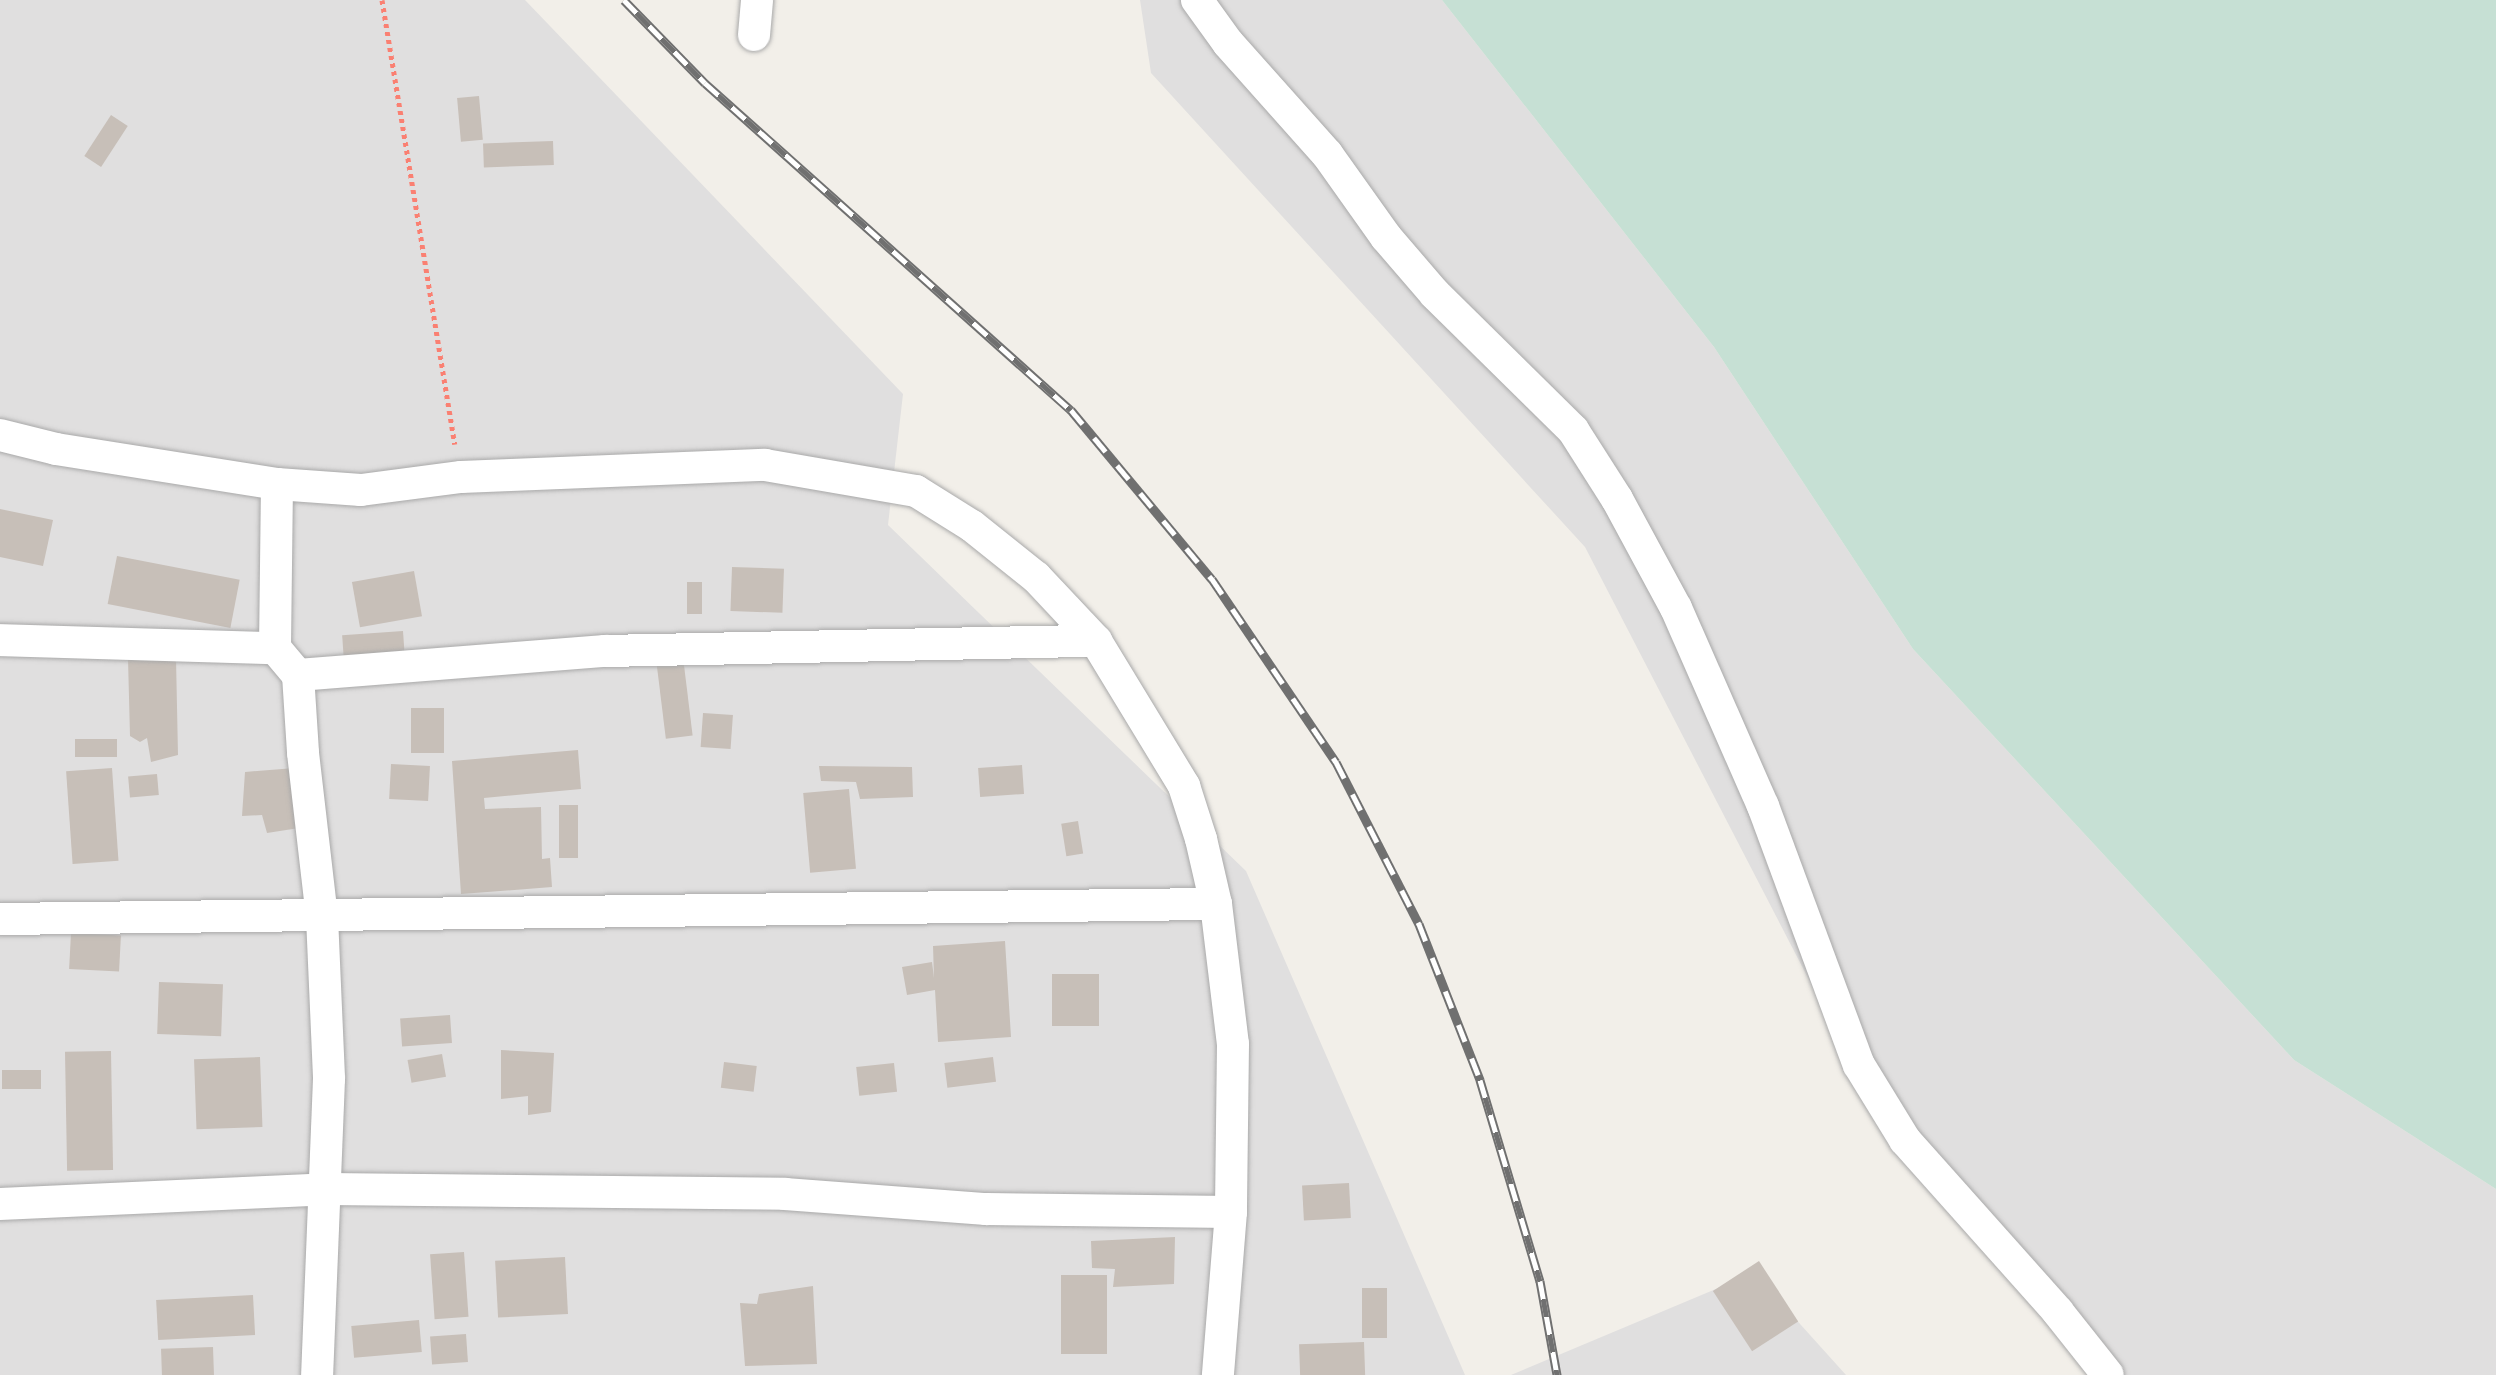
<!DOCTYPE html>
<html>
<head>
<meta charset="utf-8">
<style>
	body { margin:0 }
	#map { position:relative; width:2496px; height:1375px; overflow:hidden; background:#f2efe9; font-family:"Fira Sans",sans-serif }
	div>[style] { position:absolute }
	.residential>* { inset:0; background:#e0dfdf }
	.wetland>* { inset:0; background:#c6e0d4 }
	.building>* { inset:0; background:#c7bfb8; transform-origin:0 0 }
	.path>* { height:5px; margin-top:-2.5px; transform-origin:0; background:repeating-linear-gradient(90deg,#fa8072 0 4px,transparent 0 8px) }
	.roads { filter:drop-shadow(0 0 2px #a9a9a9) drop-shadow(0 0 2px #a9a9a9) }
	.street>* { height:32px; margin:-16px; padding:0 16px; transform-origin:16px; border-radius:16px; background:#fff }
	.rail>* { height:9px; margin-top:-4.5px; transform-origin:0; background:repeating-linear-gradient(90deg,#fff 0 18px,#707070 0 36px); box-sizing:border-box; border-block:2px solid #707070 }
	span { translate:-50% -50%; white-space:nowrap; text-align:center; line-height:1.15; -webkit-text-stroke:8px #fff; paint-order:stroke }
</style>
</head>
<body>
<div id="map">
	<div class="residential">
		<div style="clip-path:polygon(0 0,525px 0,903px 394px,888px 525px,1246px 871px,1465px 1375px,0 1375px)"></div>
		<div style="clip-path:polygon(1140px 0,1442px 0,1714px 347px,1913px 649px,2294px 1060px,2496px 1189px,2496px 1375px,2109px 1375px,1865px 1088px,1585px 547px,1151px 73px)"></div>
		<div style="clip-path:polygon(1754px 1273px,1846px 1375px,1511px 1375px)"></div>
	</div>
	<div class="wetland">
		<div style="clip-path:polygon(1442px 0,2496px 0,2496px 1189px,2294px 1060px,1913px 649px,1714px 347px)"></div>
	</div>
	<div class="building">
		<div style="left:479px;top:96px;width:44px;height:22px;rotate:85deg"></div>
		<div style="left:111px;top:115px;width:20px;height:49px;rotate:33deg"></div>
		<div style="left:553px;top:141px;width:24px;height:70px;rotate:88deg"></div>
		<div style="clip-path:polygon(0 509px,53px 520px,43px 566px,0 557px)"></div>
		<div style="left:117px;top:556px;width:125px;height:49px;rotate:11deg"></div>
		<div style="left:732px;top:567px;width:52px;height:44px;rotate:2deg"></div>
		<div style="left:414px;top:571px;width:46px;height:63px;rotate:80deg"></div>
		<div style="left:687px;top:582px;width:15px;height:32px"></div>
		<div style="left:403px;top:631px;width:26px;height:61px;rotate:86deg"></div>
		<div style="left:683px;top:657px;width:79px;height:27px;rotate:83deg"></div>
		<div style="clip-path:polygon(176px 658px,178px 755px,151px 762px,147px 738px,140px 742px,130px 736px,128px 659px)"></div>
		<div style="left:411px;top:708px;width:33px;height:45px"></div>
		<div style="left:703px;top:713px;width:30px;height:34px;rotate:4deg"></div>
		<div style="left:75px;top:739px;width:42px;height:18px"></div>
		<div style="clip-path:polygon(578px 750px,581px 789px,484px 798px,485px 809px,541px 807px,542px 859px,550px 858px,552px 887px,461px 894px,452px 761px)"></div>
		<div style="left:391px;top:764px;width:39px;height:35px;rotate:3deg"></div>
		<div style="left:1022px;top:765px;width:29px;height:44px;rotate:86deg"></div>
		<div style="clip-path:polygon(819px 766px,912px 767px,913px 797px,860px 799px,856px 782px,821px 781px)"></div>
		<div style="left:112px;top:768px;width:93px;height:46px;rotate:86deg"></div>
		<div style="clip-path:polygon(295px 768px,299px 828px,267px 833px,262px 815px,242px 816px,245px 772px)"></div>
		<div style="left:157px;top:774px;width:21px;height:29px;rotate:85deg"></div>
		<div style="left:849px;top:789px;width:80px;height:46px;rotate:85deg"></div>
		<div style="left:559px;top:805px;width:19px;height:53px"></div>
		<div style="left:1078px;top:821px;width:33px;height:17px;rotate:81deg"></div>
		<div style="left:71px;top:933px;width:50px;height:36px;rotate:3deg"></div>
		<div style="clip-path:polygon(1005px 941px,1011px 1037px,938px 1042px,935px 990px,907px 995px,902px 967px,932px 962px,934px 978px,933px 946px)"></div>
		<div style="left:1099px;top:974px;width:52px;height:47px;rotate:90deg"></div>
		<div style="left:159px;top:982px;width:64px;height:52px;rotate:2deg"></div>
		<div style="left:450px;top:1015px;width:28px;height:50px;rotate:86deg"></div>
		<div style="clip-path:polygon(501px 1050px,554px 1053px,551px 1112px,528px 1115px,528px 1096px,501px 1099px)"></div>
		<div style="left:111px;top:1051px;width:119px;height:46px;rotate:89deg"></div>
		<div style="left:442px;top:1054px;width:23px;height:35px;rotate:80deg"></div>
		<div style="left:260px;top:1057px;width:70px;height:66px;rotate:88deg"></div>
		<div style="left:993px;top:1057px;width:25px;height:49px;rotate:83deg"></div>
		<div style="left:724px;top:1062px;width:33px;height:26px;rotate:7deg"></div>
		<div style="left:894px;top:1063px;width:29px;height:38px;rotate:84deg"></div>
		<div style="left:41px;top:1070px;width:19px;height:39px;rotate:90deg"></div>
		<div style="left:1349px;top:1183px;width:35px;height:47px;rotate:87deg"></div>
		<div style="clip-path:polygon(1175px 1237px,1174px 1284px,1113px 1287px,1115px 1269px,1092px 1268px,1091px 1241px)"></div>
		<div style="left:464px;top:1252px;width:65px;height:34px;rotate:86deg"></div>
		<div style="left:565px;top:1257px;width:57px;height:70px;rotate:87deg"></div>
		<div style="left:1759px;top:1261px;width:72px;height:55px;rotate:57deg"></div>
		<div style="left:1061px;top:1275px;width:46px;height:79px"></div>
		<div style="clip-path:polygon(813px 1286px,817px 1364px,745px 1366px,740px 1303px,757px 1304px,759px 1294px)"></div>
		<div style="left:1362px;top:1288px;width:25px;height:50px"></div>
		<div style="left:253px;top:1295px;width:40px;height:97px;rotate:87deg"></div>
		<div style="left:419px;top:1320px;width:32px;height:68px;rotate:85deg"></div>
		<div style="left:466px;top:1334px;width:28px;height:36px;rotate:86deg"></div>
		<div style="left:1364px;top:1342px;width:33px;height:65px;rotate:88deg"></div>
		<div style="left:213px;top:1347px;width:28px;height:52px;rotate:88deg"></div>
	</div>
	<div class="path">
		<div style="left:382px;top:0;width:450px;rotate:80.7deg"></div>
	</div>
	<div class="roads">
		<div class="street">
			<div style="left:1197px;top:0;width:53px;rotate:54.2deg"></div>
			<div style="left:1228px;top:43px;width:149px;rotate:48.3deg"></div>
			<div style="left:1327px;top:154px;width:102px;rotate:54.6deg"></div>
			<div style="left:1386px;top:237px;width:75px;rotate:49.3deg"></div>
			<div style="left:1435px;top:294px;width:194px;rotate:44.6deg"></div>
			<div style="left:1573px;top:430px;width:82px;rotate:57.5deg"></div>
			<div style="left:1617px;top:499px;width:124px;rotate:61.6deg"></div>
			<div style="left:1676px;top:608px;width:216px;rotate:66.3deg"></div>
			<div style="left:1763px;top:806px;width:276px;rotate:69.7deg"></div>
			<div style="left:1859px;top:1065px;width:88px;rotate:58.5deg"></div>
			<div style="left:1905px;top:1140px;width:230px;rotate:48.3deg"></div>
			<div style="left:2058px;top:1312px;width:80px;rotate:51.6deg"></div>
			<div style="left:754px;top:35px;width:35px;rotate:-85deg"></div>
			<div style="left:0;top:435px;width:58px;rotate:14deg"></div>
			<div style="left:56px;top:449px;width:224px;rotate:9deg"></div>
			<div style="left:277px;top:484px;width:84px;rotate:4.1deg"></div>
			<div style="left:361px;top:490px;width:101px;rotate:-7.4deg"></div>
			<div style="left:461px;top:477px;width:304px;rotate:-2.3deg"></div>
			<div style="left:765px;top:465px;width:153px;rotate:9.8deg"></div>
			<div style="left:916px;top:491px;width:66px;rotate:32deg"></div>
			<div style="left:972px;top:526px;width:82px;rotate:38.6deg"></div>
			<div style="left:1036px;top:577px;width:88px;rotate:46.8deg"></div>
			<div style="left:1096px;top:641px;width:170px;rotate:58.7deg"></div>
			<div style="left:1184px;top:786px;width:56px;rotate:72.2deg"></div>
			<div style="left:1201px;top:839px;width:67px;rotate:77deg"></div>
			<div style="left:1216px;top:904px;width:141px;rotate:83.1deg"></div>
			<div style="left:1233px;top:1044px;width:168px;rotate:90.7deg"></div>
			<div style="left:1231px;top:1212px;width:164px;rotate:94.6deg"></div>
			<div style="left:277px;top:484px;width:164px;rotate:90.7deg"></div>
			<div style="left:275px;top:648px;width:35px;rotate:50deg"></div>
			<div style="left:298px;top:675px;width:78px;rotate:86.3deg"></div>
			<div style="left:303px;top:753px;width:165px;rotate:83.4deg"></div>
			<div style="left:322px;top:917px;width:162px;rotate:87.5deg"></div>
			<div style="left:329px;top:1079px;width:296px;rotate:92.3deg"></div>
			<div style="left:0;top:640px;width:275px;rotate:1.7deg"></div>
			<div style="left:298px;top:675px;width:308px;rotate:-4.5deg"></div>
			<div style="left:605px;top:651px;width:491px;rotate:-1.2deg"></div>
			<div style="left:0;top:919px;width:1216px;rotate:-0.71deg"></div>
			<div style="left:0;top:1204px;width:327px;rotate:-2.6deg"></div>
			<div style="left:327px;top:1189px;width:458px;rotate:0.6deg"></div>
			<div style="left:785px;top:1194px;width:202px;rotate:4.3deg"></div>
			<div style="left:986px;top:1209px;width:245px;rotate:0.7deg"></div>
		</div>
	</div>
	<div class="rail">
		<div style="left:624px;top:0;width:116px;rotate:45.7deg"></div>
		<div style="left:705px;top:83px;width:491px;rotate:41.8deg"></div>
		<div style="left:1071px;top:410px;width:220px;rotate:50.2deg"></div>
		<div style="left:1212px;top:579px;width:221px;rotate:55.9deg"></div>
		<div style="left:1336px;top:762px;width:182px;rotate:62.9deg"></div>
		<div style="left:1419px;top:924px;width:168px;rotate:68.6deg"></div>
		<div style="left:1480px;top:1080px;width:210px;rotate:73.4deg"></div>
		<div style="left:1540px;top:1281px;width:96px;rotate:79.7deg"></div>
	</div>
</div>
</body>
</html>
